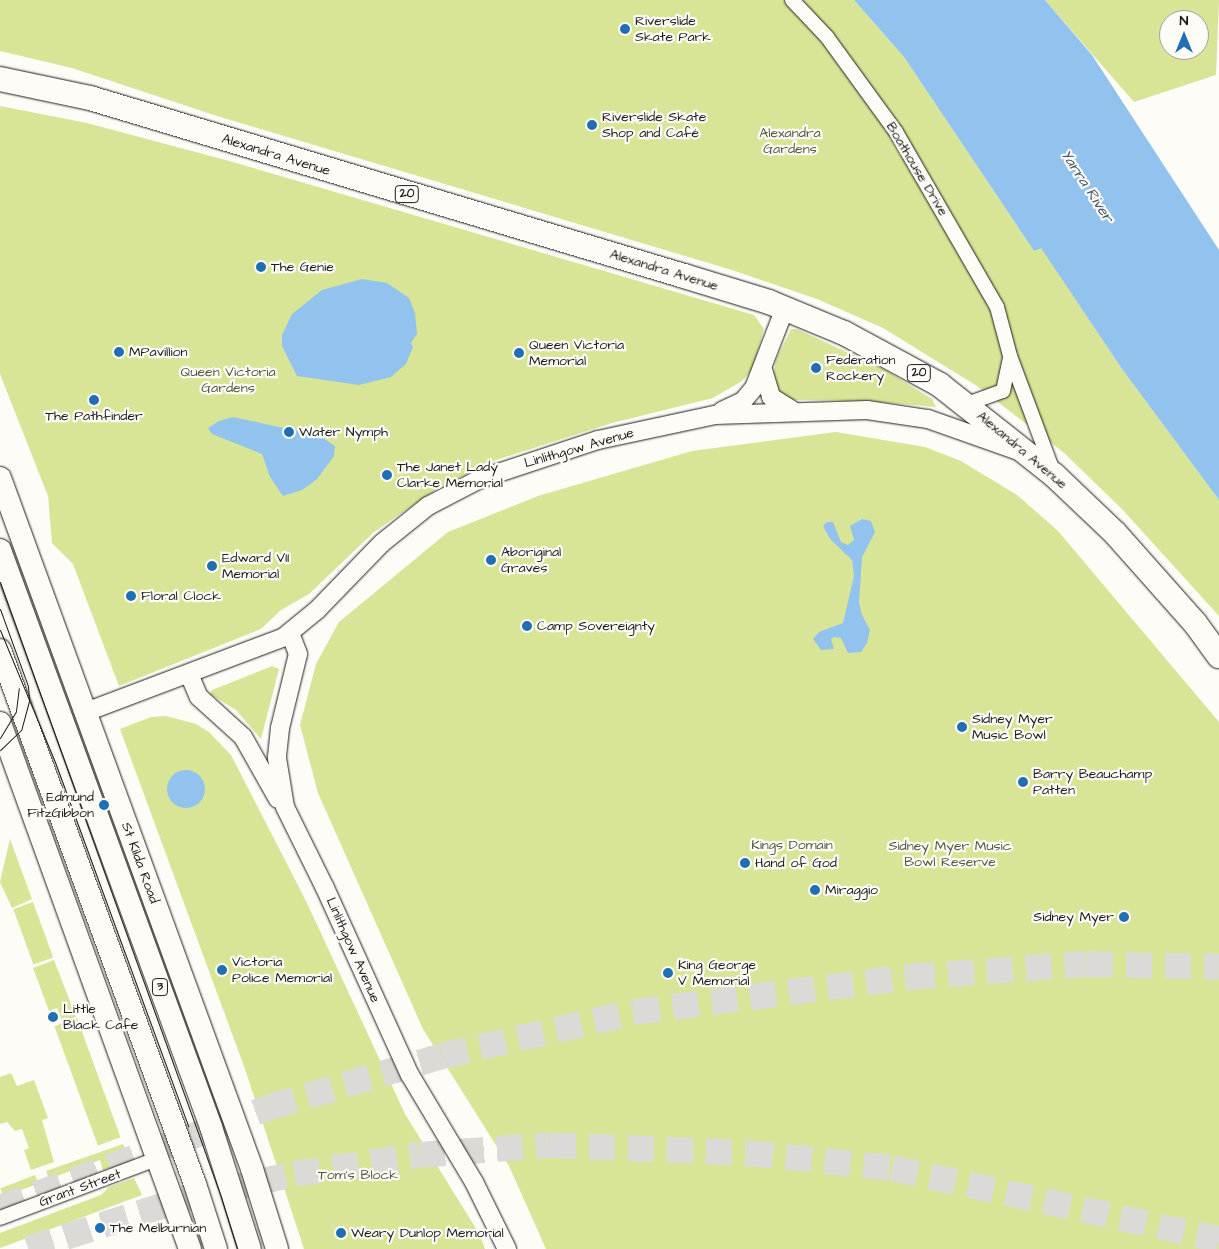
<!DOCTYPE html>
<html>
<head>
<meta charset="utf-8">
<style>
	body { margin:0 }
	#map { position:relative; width:1219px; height:1249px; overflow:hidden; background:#fdfcf7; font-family:"Architects Daughter",sans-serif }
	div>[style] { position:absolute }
	.green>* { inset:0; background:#d8e496; transform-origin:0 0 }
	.water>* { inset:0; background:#92c3ee }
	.round { border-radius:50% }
	.motorway-tunnel>* { height:26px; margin-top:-13px; transform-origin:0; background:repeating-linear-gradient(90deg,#dbdad6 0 26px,transparent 0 39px) }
	.roads { filter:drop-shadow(0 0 1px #1c1c1c) drop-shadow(0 0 1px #1c1c1c) }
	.minor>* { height:14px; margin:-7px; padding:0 7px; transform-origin:7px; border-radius:7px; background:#fdfcf7 }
	.tertiary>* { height:18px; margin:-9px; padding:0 9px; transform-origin:9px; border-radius:9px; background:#fdfcf7 }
	.primary>* { height:22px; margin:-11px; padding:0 11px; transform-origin:11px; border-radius:11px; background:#fdfcf7 }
	.trunk>* { height:24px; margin:-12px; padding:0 12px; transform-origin:12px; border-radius:12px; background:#fdfcf7 }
	.tram>* { height:1px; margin:-0.5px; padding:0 0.5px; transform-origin:0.5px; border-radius:0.5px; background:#1c1c1c }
	.dots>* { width:14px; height:14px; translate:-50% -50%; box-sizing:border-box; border:2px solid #fdfcf7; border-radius:50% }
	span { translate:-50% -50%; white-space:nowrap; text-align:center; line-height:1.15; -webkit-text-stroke:4.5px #fdfcf7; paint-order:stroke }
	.shield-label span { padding:1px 4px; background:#fdfcf7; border:1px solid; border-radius:4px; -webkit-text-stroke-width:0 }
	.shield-label { font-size:12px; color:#1c1c1c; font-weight:700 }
	.poi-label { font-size:14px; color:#1c1c1c }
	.left { translate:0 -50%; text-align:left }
	.right { translate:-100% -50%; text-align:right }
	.park-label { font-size:14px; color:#545841 }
	.street-label { font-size:14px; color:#1c1c1c }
	.water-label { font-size:15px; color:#455666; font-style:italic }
	.north { position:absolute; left:1159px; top:10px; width:50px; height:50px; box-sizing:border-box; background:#fdfcf7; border:1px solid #a3a29f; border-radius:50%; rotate:0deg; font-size:14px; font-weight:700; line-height:20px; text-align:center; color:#1c1c1c }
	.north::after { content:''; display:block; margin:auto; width:18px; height:22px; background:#1f6fb2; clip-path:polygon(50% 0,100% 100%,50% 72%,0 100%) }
</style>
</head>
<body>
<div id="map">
	<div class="green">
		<div style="clip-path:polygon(0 0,854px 0,904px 57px,1034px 251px,1041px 247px,1122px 369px,1219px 500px,1219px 616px,1121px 508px,1063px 452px,977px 386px,883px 328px,817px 299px,732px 270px,217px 116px,72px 68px,0 51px)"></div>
		<div style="clip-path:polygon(evenodd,1045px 0,1219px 0,1216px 75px,1134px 102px,1045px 0,1169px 20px,1199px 20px,1199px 50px,1169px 50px,1169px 20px)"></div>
		<div style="clip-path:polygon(0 106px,87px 123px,233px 162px,754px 315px,764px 329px,759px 347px,752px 370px,742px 381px,713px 398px,612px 423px,496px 460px,438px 488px,374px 532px,309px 594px,281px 610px,261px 629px,119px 686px,73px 564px,52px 543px,48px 496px,0 374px)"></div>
		<div style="clip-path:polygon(791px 329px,797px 329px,885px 370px,932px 399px,936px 407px,867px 401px,787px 400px,777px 392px,773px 376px,776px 360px)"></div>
		<div style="clip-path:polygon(836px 432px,925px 447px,961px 461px,1017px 495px,1058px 531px,1219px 722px,1219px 1249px,546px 1249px,509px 1166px,423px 1029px,318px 793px,300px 725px,316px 664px,339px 622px,448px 532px,538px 496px,692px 451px)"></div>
		<div style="clip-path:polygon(272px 666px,279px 669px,261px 739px,236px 710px,210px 694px,212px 690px)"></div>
		<div style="clip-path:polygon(166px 716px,196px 724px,209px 732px,231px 755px,306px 901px,405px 1114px,480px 1235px,485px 1249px,304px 1249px,245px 1069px,120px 729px,151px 717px)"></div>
		<div style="clip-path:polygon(10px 839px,32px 899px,12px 908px,0 882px)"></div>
		<div style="left:33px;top:902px;width:59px;height:21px;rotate:70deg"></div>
		<div style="clip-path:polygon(54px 960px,76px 1017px,62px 1021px,57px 1008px,49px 1011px,33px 968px)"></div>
		<div style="left:77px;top:1018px;width:127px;height:24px;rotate:70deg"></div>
		<div style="clip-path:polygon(11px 1073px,17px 1086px,34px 1080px,48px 1118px,42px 1120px,54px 1162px,31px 1170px,24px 1150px,29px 1148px,22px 1129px,15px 1131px,7px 1122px,0 1124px,0 1077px)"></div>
		<div style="clip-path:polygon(123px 1144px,129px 1161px,103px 1170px,100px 1160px,49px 1179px,46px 1171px)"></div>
		<div style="left:35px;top:1175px;width:9px;height:37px;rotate:69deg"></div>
		<div style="clip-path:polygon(134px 1178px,142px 1195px,0 1248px,0 1233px,101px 1195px,109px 1187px)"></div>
	</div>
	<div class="water">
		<div style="clip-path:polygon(854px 0,1045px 0,1092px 55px,1219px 250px,1219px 500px,1122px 369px,1041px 248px,1034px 251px,904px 57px)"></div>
		<div style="clip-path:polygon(362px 279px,387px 283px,409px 298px,415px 313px,417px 334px,411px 343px,413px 347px,406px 364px,391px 377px,359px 385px,297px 376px,282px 346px,282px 335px,292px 314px,322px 290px)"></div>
		<div style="clip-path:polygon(233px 417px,320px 436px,335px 446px,334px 456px,317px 479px,302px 490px,283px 496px,270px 477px,262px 454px,212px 434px,208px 428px,219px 421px)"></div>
		<div style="clip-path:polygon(862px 519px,871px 521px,875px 532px,862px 557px,859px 603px,862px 615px,870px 630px,867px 643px,861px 652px,848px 653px,841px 638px,834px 637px,831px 639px,834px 649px,821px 650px,813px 639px,819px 632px,843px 623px,854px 576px,852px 560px,830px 539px,823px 526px,827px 522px,833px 522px,841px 542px,848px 545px,854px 540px,850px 526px)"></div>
		<div class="round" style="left:167px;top:770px;width:38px;height:38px"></div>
	</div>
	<div class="motorway-tunnel">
		<div style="left:0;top:1208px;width:288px;rotate:-20.5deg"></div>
		<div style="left:270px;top:1107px;width:179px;rotate:-16.5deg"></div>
		<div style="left:442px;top:1056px;width:197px;rotate:-12.9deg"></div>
		<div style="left:634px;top:1012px;width:277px;rotate:-7.3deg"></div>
		<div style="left:909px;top:977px;width:178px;rotate:-4.2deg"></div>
		<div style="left:1087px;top:964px;width:132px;rotate:1.3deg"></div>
		<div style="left:28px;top:1249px;width:164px;rotate:-17.8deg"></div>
		<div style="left:184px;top:1199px;width:113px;rotate:-12.8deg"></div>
		<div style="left:294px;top:1174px;width:126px;rotate:-8.6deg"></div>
		<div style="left:419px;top:1155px;width:131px;rotate:-4.4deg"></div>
		<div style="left:550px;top:1145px;width:197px;rotate:2.3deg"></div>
		<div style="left:747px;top:1153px;width:146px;rotate:5.9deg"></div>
		<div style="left:892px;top:1168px;width:335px;rotate:12.3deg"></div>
	</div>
	<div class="roads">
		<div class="minor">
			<div style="left:792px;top:0;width:51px;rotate:46.6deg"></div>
			<div style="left:827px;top:37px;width:117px;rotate:54deg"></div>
			<div style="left:896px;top:132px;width:202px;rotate:60deg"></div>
			<div style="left:997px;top:307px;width:51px;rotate:75.1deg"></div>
			<div style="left:1010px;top:356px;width:123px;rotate:69.5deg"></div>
			<div style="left:967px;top:404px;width:38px;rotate:-20deg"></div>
			<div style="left:1003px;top:391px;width:33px;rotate:-78deg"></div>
			<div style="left:0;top:1218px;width:170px;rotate:-20.7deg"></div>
		</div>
		<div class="tertiary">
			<div style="left:763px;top:370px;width:28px;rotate:73deg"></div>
			<div style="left:771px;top:397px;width:25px;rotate:32deg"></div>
			<div style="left:722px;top:411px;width:23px;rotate:-25deg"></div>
			<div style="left:743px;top:401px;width:17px;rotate:-50deg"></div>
			<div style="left:754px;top:388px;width:86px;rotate:-68.8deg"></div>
			<div style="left:290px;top:633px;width:22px;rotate:69deg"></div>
			<div style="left:298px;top:654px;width:76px;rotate:103.7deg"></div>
			<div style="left:280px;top:728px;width:30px;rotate:96deg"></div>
			<div style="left:277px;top:758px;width:50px;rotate:80.7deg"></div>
			<div style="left:285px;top:807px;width:90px;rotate:63.7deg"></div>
			<div style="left:325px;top:888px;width:205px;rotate:65.6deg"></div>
			<div style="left:410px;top:1075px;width:125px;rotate:59.1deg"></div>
			<div style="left:474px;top:1182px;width:75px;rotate:63.8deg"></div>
			<div style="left:189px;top:674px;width:25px;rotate:67deg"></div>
			<div style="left:199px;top:697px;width:59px;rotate:42.3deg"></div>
			<div style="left:243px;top:737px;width:71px;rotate:60.6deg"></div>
			<div style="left:86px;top:712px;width:212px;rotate:-20.7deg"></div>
			<div style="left:284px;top:637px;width:43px;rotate:-39.3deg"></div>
			<div style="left:317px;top:610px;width:93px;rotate:-45.9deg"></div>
			<div style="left:382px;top:543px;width:59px;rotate:-38.8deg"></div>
			<div style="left:428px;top:506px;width:59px;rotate:-27.4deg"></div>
			<div style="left:480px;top:479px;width:124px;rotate:-18.3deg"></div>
			<div style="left:598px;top:440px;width:120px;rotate:-12.1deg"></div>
			<div style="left:715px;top:415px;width:152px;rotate:-1.9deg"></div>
			<div style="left:867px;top:410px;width:62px;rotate:8.4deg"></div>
			<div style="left:928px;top:419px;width:93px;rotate:19.4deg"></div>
		</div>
		<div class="primary">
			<div style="left:0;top:478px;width:736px;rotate:69.96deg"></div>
			<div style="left:252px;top:1169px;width:84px;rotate:72.6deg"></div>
			<div style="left:0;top:550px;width:614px;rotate:69.91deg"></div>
			<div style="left:211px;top:1127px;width:128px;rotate:72.3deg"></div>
			<div style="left:0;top:650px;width:568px;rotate:69.94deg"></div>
			<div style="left:195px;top:1184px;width:68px;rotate:72.1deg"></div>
			<div style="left:0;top:723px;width:559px;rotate:70.14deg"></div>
		</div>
		<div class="trunk">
			<div style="left:0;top:79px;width:92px;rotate:11.9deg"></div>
			<div style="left:90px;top:98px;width:620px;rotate:16.68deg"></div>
			<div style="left:684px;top:276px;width:89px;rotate:17deg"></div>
			<div style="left:769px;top:302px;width:81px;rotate:22.5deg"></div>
			<div style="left:844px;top:333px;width:109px;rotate:28.4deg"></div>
			<div style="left:940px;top:385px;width:145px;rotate:38.3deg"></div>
			<div style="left:1054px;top:475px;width:84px;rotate:43.6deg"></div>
			<div style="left:1115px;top:533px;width:120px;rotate:48.4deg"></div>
			<div style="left:1195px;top:623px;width:41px;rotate:54deg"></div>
		</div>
	</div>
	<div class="tram">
		<div style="left:0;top:582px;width:654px;rotate:70.23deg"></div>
		<div style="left:221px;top:1197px;width:54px;rotate:72.9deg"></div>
		<div style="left:0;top:609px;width:82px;rotate:70deg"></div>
		<div style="left:28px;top:686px;width:15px;rotate:86deg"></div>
		<div style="left:29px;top:701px;width:30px;rotate:105deg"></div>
		<div style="left:21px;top:730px;width:29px;rotate:136deg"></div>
		<div style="left:0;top:630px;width:143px;rotate:67.4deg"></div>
		<div style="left:55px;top:762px;width:388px;rotate:69.9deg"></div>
		<div style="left:0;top:738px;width:31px;rotate:-59deg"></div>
		<div style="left:16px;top:711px;width:23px;rotate:-83deg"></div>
	</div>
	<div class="dots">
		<div style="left:625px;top:29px;background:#1f6fb2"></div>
		<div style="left:592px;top:125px;background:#1f6fb2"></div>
		<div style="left:261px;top:267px;background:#1f6fb2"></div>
		<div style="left:119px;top:352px;background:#1f6fb2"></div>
		<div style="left:519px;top:353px;background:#1f6fb2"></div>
		<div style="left:816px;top:368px;background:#1f6fb2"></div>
		<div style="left:94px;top:400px;background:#1f6fb2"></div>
		<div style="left:289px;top:432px;background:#1f6fb2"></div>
		<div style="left:387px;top:475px;background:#1f6fb2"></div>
		<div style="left:491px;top:560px;background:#1f6fb2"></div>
		<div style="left:212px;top:566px;background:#1f6fb2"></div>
		<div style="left:131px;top:596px;background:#1f6fb2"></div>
		<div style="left:527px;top:626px;background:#1f6fb2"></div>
		<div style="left:962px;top:727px;background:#1f6fb2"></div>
		<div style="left:1023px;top:782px;background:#1f6fb2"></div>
		<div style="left:104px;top:805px;background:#1f6fb2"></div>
		<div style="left:745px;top:863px;background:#1f6fb2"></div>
		<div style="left:815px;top:890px;background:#1f6fb2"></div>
		<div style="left:1124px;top:917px;background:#1f6fb2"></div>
		<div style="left:222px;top:970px;background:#1f6fb2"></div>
		<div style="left:668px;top:973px;background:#1f6fb2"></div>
		<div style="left:53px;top:1017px;background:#1f6fb2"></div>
		<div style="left:100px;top:1228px;background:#1f6fb2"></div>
		<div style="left:341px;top:1233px;background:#1f6fb2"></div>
	</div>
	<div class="shield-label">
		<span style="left:407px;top:194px">20</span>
		<span style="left:919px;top:373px">20</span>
		<span style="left:160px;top:987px">3</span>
	</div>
	<div class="poi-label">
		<span class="left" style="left:635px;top:29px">Riverslide<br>Skate Park</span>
		<span class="left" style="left:602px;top:125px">Riverslide Skate<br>Shop and Café</span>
		<span class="left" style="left:271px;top:267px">The Genie</span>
		<span class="left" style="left:529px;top:353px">Queen Victoria<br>Memorial</span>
		<span class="left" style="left:129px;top:352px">MPavillion</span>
		<span class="left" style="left:826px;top:368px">Federation<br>Rockery</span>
		<span style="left:94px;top:416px">The Pathfinder</span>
		<span class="left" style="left:299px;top:432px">Water Nymph</span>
		<span class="left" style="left:397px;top:475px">The Janet Lady<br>Clarke Memorial</span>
		<span class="left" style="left:501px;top:560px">Aboriginal<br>Graves</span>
		<span class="left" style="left:222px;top:566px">Edward VII<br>Memorial</span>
		<span class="left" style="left:141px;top:596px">Floral Clock</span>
		<span class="left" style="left:537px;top:626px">Camp Sovereignty</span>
		<span class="left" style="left:972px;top:727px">Sidney Myer<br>Music Bowl</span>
		<span class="left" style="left:1033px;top:782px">Barry Beauchamp<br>Patten</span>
		<span class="right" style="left:94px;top:805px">Edmund<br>FitzGibbon</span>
		<span class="left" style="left:755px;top:863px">Hand of God</span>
		<span class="left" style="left:825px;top:890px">Miraggio</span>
		<span class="right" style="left:1114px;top:917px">Sidney Myer</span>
		<span class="left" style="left:232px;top:970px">Victoria<br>Police Memorial</span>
		<span class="left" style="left:678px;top:973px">King George<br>V Memorial</span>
		<span class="left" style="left:63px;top:1017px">Little<br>Black Cafe</span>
		<span class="left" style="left:110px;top:1228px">The Melburnian</span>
		<span class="left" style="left:351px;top:1233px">Weary Dunlop Memorial</span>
	</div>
	<div class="park-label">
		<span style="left:790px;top:141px">Alexandra<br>Gardens</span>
		<span style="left:228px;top:380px">Queen Victoria<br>Gardens</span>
		<span style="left:792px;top:845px">Kings Domain</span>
		<span style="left:950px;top:854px">Sidney Myer Music<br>Bowl Reserve</span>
		<span style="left:358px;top:1175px">Tom's Block</span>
	</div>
	<div class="street-label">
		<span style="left:276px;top:155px;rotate:17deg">Alexandra Avenue</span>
		<span style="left:917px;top:169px;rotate:59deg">Boathouse Drive</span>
		<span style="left:664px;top:270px;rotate:17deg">Alexandra Avenue</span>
		<span style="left:579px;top:448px;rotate:-16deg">Linlithgow Avenue</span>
		<span style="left:1022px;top:450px;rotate:40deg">Alexandra Avenue</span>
		<span style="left:140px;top:863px;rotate:70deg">St Kilda Road</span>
		<span style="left:353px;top:950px;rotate:66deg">Linlithgow Avenue</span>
		<span style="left:80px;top:1188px;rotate:-20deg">Grant Street</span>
	</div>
	<div class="water-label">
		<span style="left:1087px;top:186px;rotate:57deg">Yarra River</span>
	</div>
	<div class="north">N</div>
</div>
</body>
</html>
